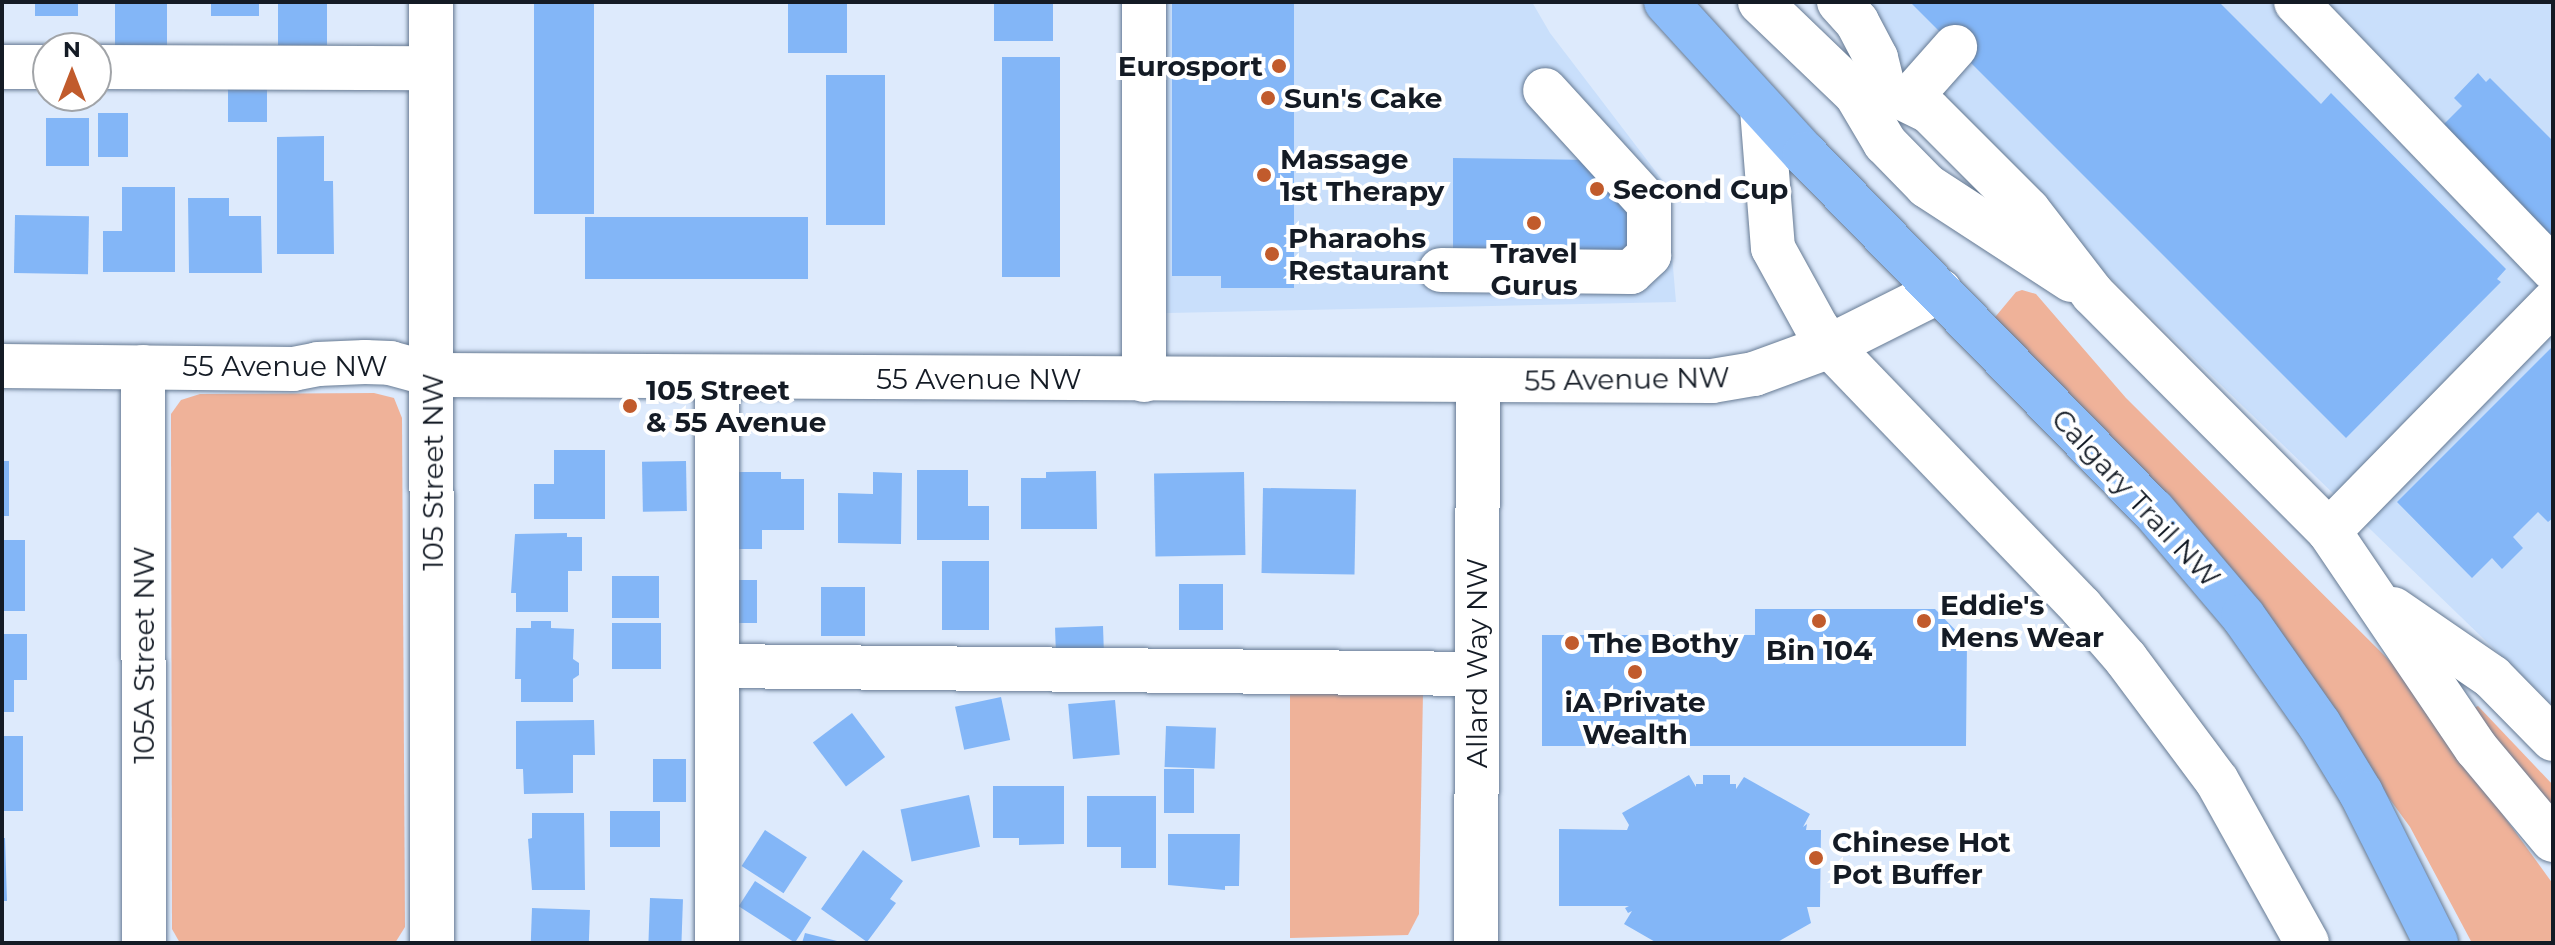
<!DOCTYPE html>
<html>
<head>
<meta charset="utf-8">
<style>
	body { margin:0 }
	#map { position:relative; width:2555px; height:945px; overflow:hidden; background:#ddeafc; font-family:Montserrat,sans-serif }
	div>[style] { position:absolute }
	.built>* { inset:0; background:#c9dffb }
	.green>* { inset:0; background:#efb299 }
	.building>* { inset:0; background:#83b6f7; transform-origin:0 0 }
	.roads { filter:drop-shadow(0 0 2px #667a93) drop-shadow(0 0 2px #667a93) }
	.minor>* { height:44px; margin:-22px; padding:0 22px; transform-origin:22px; border-radius:22px; background:#fff }
	.major>* { height:44px; margin:-22px; padding:0 22px; transform-origin:22px; border-radius:22px; background:#8dbdf9 }
	.dots>* { width:22px; height:22px; translate:-50% -50%; box-sizing:border-box; border:4px solid #fff; border-radius:50% }
	span { translate:-50% -50%; white-space:nowrap; text-align:center; line-height:1.15; -webkit-text-stroke:8px #fff; paint-order:stroke }
	.poi-label { font-size:28px; color:#141b25; font-weight:700 }
	.right { translate:-100% -50%; text-align:right }
	.left { translate:0 -50%; text-align:left }
	.street-label { font-size:28px; color:#141b25 }
	.frame { position:absolute; inset:0; border:4px solid #141b25; pointer-events:none }
	.north { position:absolute; left:32px; top:32px; width:80px; height:80px; box-sizing:border-box; background:#fff; border:2px solid #a1a4a8; border-radius:50%; rotate:0deg; font-size:22px; font-weight:700; line-height:32px; text-align:center; color:#141b25 }
	.north::after { content:''; display:block; margin:auto; width:28px; height:36px; background:#c15b2c; clip-path:polygon(50% 0,100% 100%,50% 72%,0 100%) }
</style>
</head>
<body>
<div id="map">
	<div class="built">
		<div style="clip-path:polygon(1121px 2px,1532px 2px,1550px 33px,1666px 185px,1676px 302px,1123px 314px)"></div>
		<div style="clip-path:polygon(1825px 2px,2553px 2px,2553px 706px)"></div>
	</div>
	<div class="green">
		<div style="clip-path:polygon(2022px 290px,2036px 294px,2126px 398px,2396px 667px,2553px 884px,2553px 943px,2472px 943px,2410px 827px,2271px 636px,1991px 322px,2016px 292px)"></div>
		<div style="clip-path:polygon(374px 393px,394px 398px,402px 418px,405px 927px,395px 943px,180px 943px,172px 929px,171px 414px,181px 400px,200px 394px)"></div>
		<div style="clip-path:polygon(1290px 692px,1423px 692px,1419px 914px,1408px 935px,1290px 938px)"></div>
		<div style="clip-path:polygon(2478px 706px,2553px 785px,2553px 826px,2474px 708px)"></div>
	</div>
	<div class="building">
		<div style="left:35px;top:2px;width:43px;height:14px"></div>
		<div style="left:211px;top:2px;width:48px;height:14px"></div>
		<div style="left:278px;top:2px;width:49px;height:43px"></div>
		<div style="left:534px;top:2px;width:60px;height:212px"></div>
		<div style="left:788px;top:2px;width:59px;height:51px"></div>
		<div style="left:994px;top:2px;width:59px;height:39px"></div>
		<div style="clip-path:polygon(1172px 2px,1294px 2px,1294px 288px,1221px 288px,1221px 276px,1172px 276px)"></div>
		<div style="clip-path:polygon(1910px 2px,2219px 2px,2321px 104px,2331px 93px,2506px 269px,2497px 279px,2501px 282px,2346px 438px)"></div>
		<div style="left:115px;top:4px;width:52px;height:41px"></div>
		<div style="left:1002px;top:57px;width:58px;height:220px"></div>
		<div style="clip-path:polygon(2478px 73px,2486px 82px,2490px 78px,2553px 141px,2553px 255px,2433px 135px,2462px 106px,2454px 98px)"></div>
		<div style="left:826px;top:75px;width:59px;height:150px"></div>
		<div style="left:228px;top:84px;width:39px;height:38px"></div>
		<div style="left:98px;top:113px;width:30px;height:44px"></div>
		<div style="left:89px;top:118px;width:48px;height:43px;rotate:90deg"></div>
		<div style="clip-path:polygon(324px 136px,324px 181px,333px 181px,334px 254px,277px 254px,277px 137px)"></div>
		<div style="clip-path:polygon(1453px 158px,1594px 160px,1639px 210px,1625px 258px,1453px 249px)"></div>
		<div style="clip-path:polygon(122px 187px,175px 187px,175px 272px,103px 272px,103px 231px,122px 231px)"></div>
		<div style="clip-path:polygon(188px 198px,229px 198px,229px 216px,261px 216px,262px 273px,189px 273px)"></div>
		<div style="left:15px;top:215px;width:74px;height:58px;rotate:1deg"></div>
		<div style="left:808px;top:217px;width:62px;height:223px;rotate:90deg"></div>
		<div style="clip-path:polygon(2553px 346px,2553px 518px,2548px 522px,2538px 512px,2513px 537px,2523px 548px,2502px 569px,2492px 558px,2472px 578px,2397px 502px)"></div>
		<div style="clip-path:polygon(554px 450px,605px 450px,605px 519px,534px 519px,534px 484px,554px 484px)"></div>
		<div style="left:2px;top:461px;width:7px;height:55px"></div>
		<div style="left:686px;top:461px;width:50px;height:44px;rotate:89deg"></div>
		<div style="clip-path:polygon(917px 470px,968px 470px,968px 506px,989px 506px,989px 540px,917px 540px)"></div>
		<div style="clip-path:polygon(1096px 471px,1097px 529px,1021px 529px,1021px 478px,1046px 478px,1046px 472px)"></div>
		<div style="clip-path:polygon(729px 472px,781px 472px,781px 479px,804px 479px,804px 530px,762px 530px,762px 549px,732px 549px)"></div>
		<div style="clip-path:polygon(873px 472px,902px 473px,901px 544px,838px 543px,838px 493px,873px 494px)"></div>
		<div style="left:1244px;top:472px;width:83px;height:90px;rotate:89deg"></div>
		<div style="left:1263px;top:488px;width:93px;height:85px;rotate:1deg"></div>
		<div style="clip-path:polygon(567px 533px,567px 537px,582px 537px,582px 571px,568px 571px,568px 612px,516px 612px,516px 593px,511px 593px,515px 534px)"></div>
		<div style="left:2px;top:540px;width:23px;height:71px"></div>
		<div style="left:942px;top:561px;width:47px;height:69px"></div>
		<div style="left:612px;top:576px;width:47px;height:42px"></div>
		<div style="left:724px;top:580px;width:33px;height:43px"></div>
		<div style="left:1179px;top:584px;width:44px;height:46px"></div>
		<div style="left:821px;top:587px;width:44px;height:49px"></div>
		<div style="clip-path:polygon(1755px 609px,1935px 609px,1967px 642px,1966px 746px,1542px 746px,1542px 635px,1755px 635px)"></div>
		<div style="clip-path:polygon(531px 621px,551px 621px,551px 628px,574px 629px,573px 659px,579px 663px,579px 675px,573px 679px,573px 702px,521px 702px,521px 679px,515px 679px,516px 628px,531px 628px)"></div>
		<div style="left:612px;top:623px;width:49px;height:46px"></div>
		<div style="left:1103px;top:626px;width:34px;height:48px;rotate:88deg"></div>
		<div style="clip-path:polygon(2px 634px,27px 634px,27px 680px,14px 680px,14px 712px,2px 712px)"></div>
		<div style="left:1001px;top:697px;width:44px;height:47px;rotate:78deg"></div>
		<div style="left:1115px;top:700px;width:55px;height:47px;rotate:85deg"></div>
		<div style="left:852px;top:713px;width:55px;height:49px;rotate:53deg"></div>
		<div style="clip-path:polygon(594px 720px,595px 755px,573px 755px,573px 793px,524px 794px,523px 769px,516px 769px,516px 721px)"></div>
		<div style="left:1166px;top:726px;width:50px;height:41px;rotate:2deg"></div>
		<div style="left:2px;top:736px;width:21px;height:75px"></div>
		<div style="left:653px;top:759px;width:33px;height:43px"></div>
		<div style="left:1164px;top:769px;width:30px;height:44px"></div>
		<div style="clip-path:polygon(1689px 775px,1696px 787px,1696px 784px,1703px 784px,1703px 775px,1730px 775px,1730px 784px,1736px 784px,1736px 789px,1744px 777px,1810px 814px,1803px 827px,1807px 824px,1806px 830px,1821px 830px,1820px 907px,1807px 907px,1811px 923px,1776px 943px,1657px 943px,1624px 924px,1632px 911px,1628px 913px,1625px 908px,1629px 906px,1559px 906px,1559px 829px,1627px 830px,1629px 825px,1622px 813px)"></div>
		<div style="clip-path:polygon(993px 786px,1064px 786px,1064px 844px,1019px 845px,1019px 838px,993px 838px)"></div>
		<div style="left:969px;top:795px;width:53px;height:70px;rotate:78deg"></div>
		<div style="clip-path:polygon(1087px 796px,1156px 796px,1156px 868px,1121px 868px,1121px 847px,1087px 847px)"></div>
		<div style="left:660px;top:811px;width:36px;height:50px;rotate:90deg"></div>
		<div style="clip-path:polygon(532px 813px,584px 813px,585px 890px,532px 890px,528px 839px,532px 838px)"></div>
		<div style="left:765px;top:830px;width:50px;height:43px;rotate:33deg"></div>
		<div style="clip-path:polygon(1168px 834px,1240px 834px,1239px 886px,1225px 886px,1225px 890px,1168px 885px)"></div>
		<div style="clip-path:polygon(2px 838px,5px 838px,7px 901px,2px 901px)"></div>
		<div style="clip-path:polygon(863px 850px,903px 881px,890px 899px,896px 903px,867px 942px,821px 909px)"></div>
		<div style="left:755px;top:881px;width:67px;height:30px;rotate:33deg"></div>
		<div style="left:650px;top:898px;width:33px;height:44px;rotate:2deg"></div>
		<div style="left:532px;top:908px;width:58px;height:35px;rotate:2deg"></div>
		<div style="clip-path:polygon(805px 933px,841px 942px,841px 943px,802px 943px)"></div>
	</div>
	<div class="roads">
		<div class="minor">
			<div style="left:431px;top:2px;width:941px;rotate:89.94deg"></div>
			<div style="left:1144px;top:2px;width:378px;rotate:90deg"></div>
			<div style="left:1760px;top:2px;width:133px;rotate:43.8deg"></div>
			<div style="left:1856px;top:94px;width:57px;rotate:59.4deg"></div>
			<div style="left:1885px;top:143px;width:60px;rotate:45.7deg"></div>
			<div style="left:1927px;top:186px;width:172px;rotate:33.1deg"></div>
			<div style="left:1839px;top:2px;width:27px;rotate:48deg"></div>
			<div style="left:1857px;top:22px;width:41px;rotate:62.2deg"></div>
			<div style="left:1876px;top:58px;width:36px;rotate:76deg"></div>
			<div style="left:2296px;top:2px;width:371px;rotate:46.1deg"></div>
			<div style="left:2px;top:67px;width:46px"></div>
			<div style="left:96px;top:67px;width:335px;rotate:0.2deg"></div>
			<div style="left:1856px;top:94px;width:42px;rotate:2.7deg"></div>
			<div style="left:1898px;top:96px;width:34px;rotate:26deg"></div>
			<div style="left:1929px;top:111px;width:140px;rotate:45deg"></div>
			<div style="left:2028px;top:210px;width:106px;rotate:52.3deg"></div>
			<div style="left:2093px;top:294px;width:334px;rotate:45.1deg"></div>
			<div style="left:2329px;top:531px;width:262px;rotate:55.9deg"></div>
			<div style="left:2476px;top:748px;width:120px;rotate:50.1deg"></div>
			<div style="left:1908px;top:100px;width:71px;rotate:-48.4deg"></div>
			<div style="left:1762px;top:109px;width:139px;rotate:85.5deg"></div>
			<div style="left:1773px;top:248px;width:91px;rotate:61.2deg"></div>
			<div style="left:1817px;top:328px;width:22px;rotate:54deg"></div>
			<div style="left:1830px;top:346px;width:362px;rotate:46.1deg"></div>
			<div style="left:2081px;top:607px;width:69px;rotate:49.1deg"></div>
			<div style="left:2126px;top:659px;width:152px;rotate:53.3deg"></div>
			<div style="left:2217px;top:781px;width:185px;rotate:60.9deg"></div>
			<div style="left:1441px;top:270px;width:190px;rotate:0.6deg"></div>
			<div style="left:1631px;top:272px;width:25px;rotate:-43deg"></div>
			<div style="left:1649px;top:255px;width:51px;rotate:-90deg"></div>
			<div style="left:1649px;top:204px;width:154px;rotate:-132.4deg"></div>
			<div style="left:2px;top:366px;width:291px;rotate:0.6deg"></div>
			<div style="left:293px;top:369px;width:25px;rotate:-11deg"></div>
			<div style="left:318px;top:364px;width:47px;rotate:-2.4deg"></div>
			<div style="left:365px;top:362px;width:25px;rotate:2deg"></div>
			<div style="left:390px;top:363px;width:46px;rotate:15.3deg"></div>
			<div style="left:434px;top:375px;width:1278px;rotate:0.27deg"></div>
			<div style="left:1712px;top:381px;width:43px;rotate:-9.5deg"></div>
			<div style="left:1754px;top:374px;width:81px;rotate:-20.2deg"></div>
			<div style="left:1830px;top:346px;width:123px;rotate:-26.6deg"></div>
			<div style="left:143px;top:367px;width:576px;rotate:89.9deg"></div>
			<div style="left:717px;top:377px;width:566px;rotate:90deg"></div>
			<div style="left:2329px;top:531px;width:320px;rotate:-45.6deg"></div>
			<div style="left:2393px;top:609px;width:120px;rotate:34.5deg"></div>
			<div style="left:2492px;top:677px;width:87px;rotate:45.5deg"></div>
			<div style="left:717px;top:666px;width:760px;rotate:0.6deg"></div>
			<div style="left:1476px;top:943px;width:561px;rotate:-89.8deg"></div>
		</div>
		<div class="major">
			<div style="left:1666px;top:2px;width:206px;rotate:47.6deg"></div>
			<div style="left:1805px;top:154px;width:498px;rotate:45.7deg"></div>
			<div style="left:2153px;top:510px;width:139px;rotate:49.7deg"></div>
			<div style="left:2243px;top:616px;width:132px;rotate:54.9deg"></div>
			<div style="left:2319px;top:724px;width:81px;rotate:58.7deg"></div>
			<div style="left:2361px;top:793px;width:168px;rotate:63.4deg"></div>
		</div>
	</div>
	<div class="dots">
		<div style="left:1279px;top:66px;background:#c15b2c"></div>
		<div style="left:1268px;top:98px;background:#c15b2c"></div>
		<div style="left:1264px;top:175px;background:#c15b2c"></div>
		<div style="left:1597px;top:189px;background:#c15b2c"></div>
		<div style="left:1534px;top:223px;background:#c15b2c"></div>
		<div style="left:1272px;top:254px;background:#c15b2c"></div>
		<div style="left:630px;top:406px;background:#c15b2c"></div>
		<div style="left:1819px;top:621px;background:#c15b2c"></div>
		<div style="left:1924px;top:621px;background:#c15b2c"></div>
		<div style="left:1572px;top:643px;background:#c15b2c"></div>
		<div style="left:1635px;top:672px;background:#c15b2c"></div>
		<div style="left:1816px;top:858px;background:#c15b2c"></div>
	</div>
	<div class="poi-label">
		<span class="right" style="left:1263px;top:66px">Eurosport</span>
		<span class="left" style="left:1284px;top:98px">Sun's Cake</span>
		<span class="left" style="left:1280px;top:175px">Massage<br>1st Therapy</span>
		<span class="left" style="left:1613px;top:189px">Second Cup</span>
		<span class="left" style="left:1288px;top:254px">Pharaohs<br>Restaurant</span>
		<span style="left:1534px;top:269px">Travel<br>Gurus</span>
		<span class="left" style="left:646px;top:406px">105 Street<br>&amp; 55 Avenue</span>
		<span class="left" style="left:1940px;top:621px">Eddie's<br>Mens Wear</span>
		<span class="left" style="left:1588px;top:643px">The Bothy</span>
		<span style="left:1819px;top:650px">Bin 104</span>
		<span style="left:1635px;top:718px">iA Private<br>Wealth</span>
		<span class="left" style="left:1832px;top:858px">Chinese Hot<br>Pot Buffer</span>
	</div>
	<div class="street-label">
		<span style="left:285px;top:366px">55 Avenue NW</span>
		<span style="left:979px;top:379px">55 Avenue NW</span>
		<span style="left:1627px;top:379px;rotate:-1deg">55 Avenue NW</span>
		<span style="left:433px;top:472px;rotate:-90deg">105 Street NW</span>
		<span style="left:2136px;top:498px;rotate:47deg">Calgary Trail NW</span>
		<span style="left:144px;top:655px;rotate:-90deg">105A Street NW</span>
		<span style="left:1477px;top:663px;rotate:-90deg">Allard Way NW</span>
	</div>
	<div class="frame"></div>
	<div class="north">N</div>
</div>
</body>
</html>
